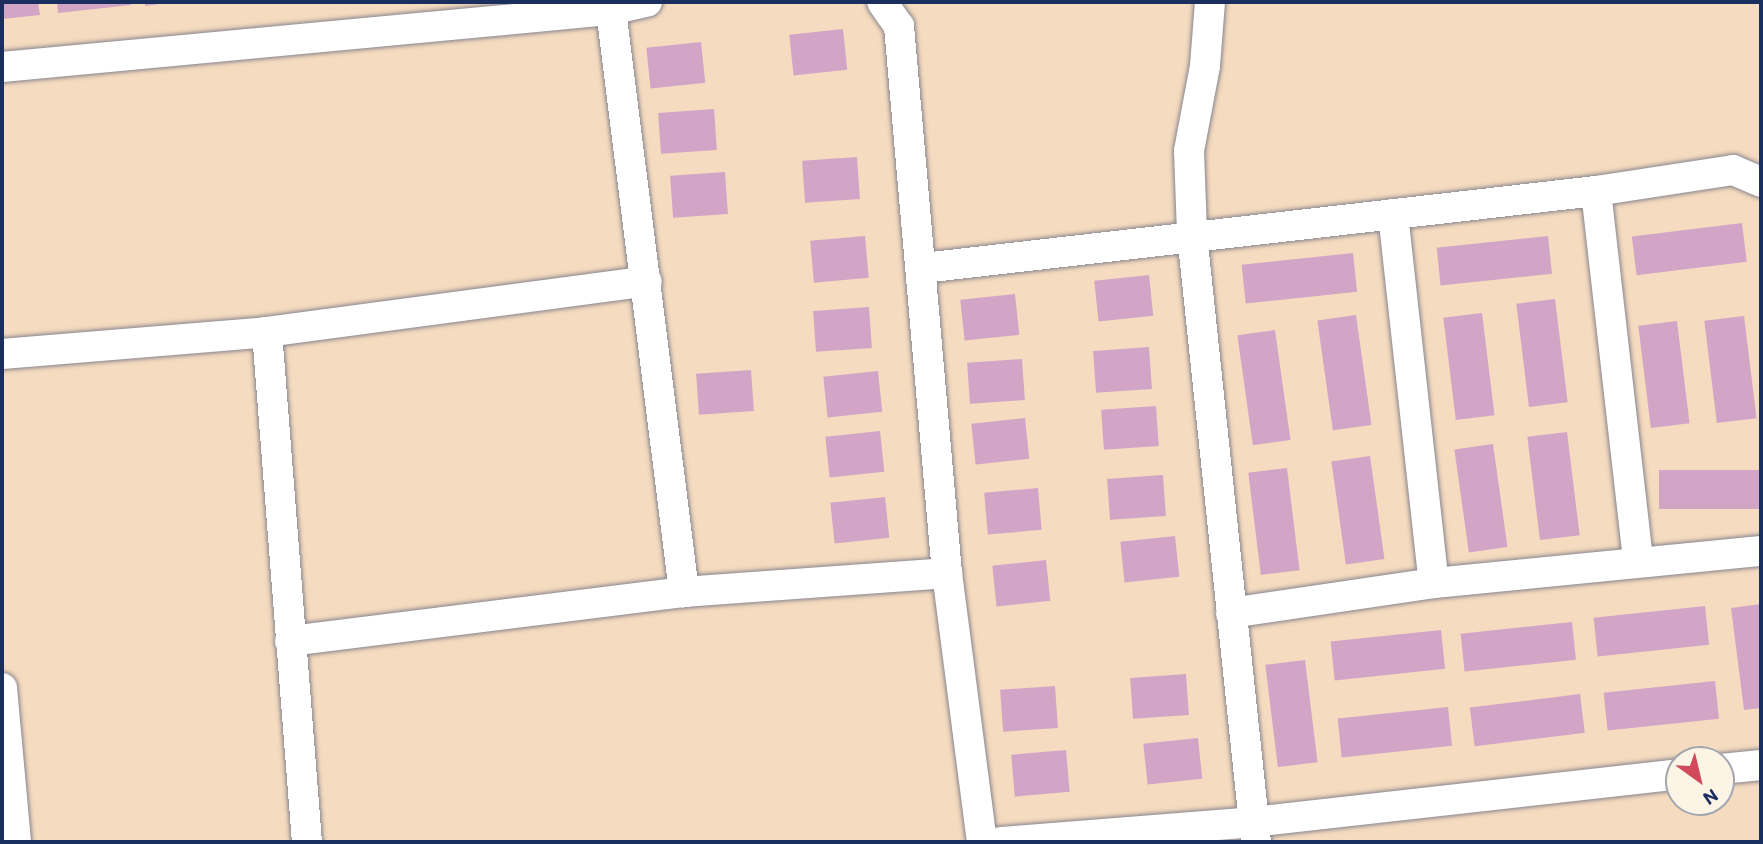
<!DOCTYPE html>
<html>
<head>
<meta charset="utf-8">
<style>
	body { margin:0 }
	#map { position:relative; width:1763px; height:844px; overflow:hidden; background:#f5dbbf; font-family:Itim,sans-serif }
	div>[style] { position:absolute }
	.building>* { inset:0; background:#d2a5c7; transform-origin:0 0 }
	.roads { filter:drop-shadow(0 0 2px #88858e) drop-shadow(0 0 2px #88858e) }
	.minor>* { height:30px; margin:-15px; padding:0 15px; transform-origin:15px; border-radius:15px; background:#fff }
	span { translate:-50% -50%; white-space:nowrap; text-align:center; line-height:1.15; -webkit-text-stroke:7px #fcf5e5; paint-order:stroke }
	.frame { position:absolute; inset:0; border:4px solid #1b2f5e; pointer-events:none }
	.north { position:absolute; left:1665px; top:746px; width:70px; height:70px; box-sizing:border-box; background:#fcf5e5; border:2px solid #a2a6af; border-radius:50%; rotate:146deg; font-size:19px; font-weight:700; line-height:28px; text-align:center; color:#1b2f5e }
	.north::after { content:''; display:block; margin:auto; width:24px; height:32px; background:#d1495b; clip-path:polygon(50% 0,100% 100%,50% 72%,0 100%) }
</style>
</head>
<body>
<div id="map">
	<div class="building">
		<div style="clip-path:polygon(2px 2px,38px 2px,40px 15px,2px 19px)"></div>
		<div style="clip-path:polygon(57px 2px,130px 2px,131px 5px,58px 13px)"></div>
		<div style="clip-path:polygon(145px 2px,165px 2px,165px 3px,145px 6px)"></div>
		<div style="left:843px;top:29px;width:41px;height:54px;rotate:84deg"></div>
		<div style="left:701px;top:42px;width:41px;height:55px;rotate:84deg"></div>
		<div style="left:714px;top:109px;width:41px;height:56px;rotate:86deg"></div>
		<div style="left:857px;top:157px;width:42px;height:55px;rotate:86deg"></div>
		<div style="left:725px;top:172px;width:42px;height:55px;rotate:86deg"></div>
		<div style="left:1742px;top:223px;width:39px;height:111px;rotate:83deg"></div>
		<div style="left:865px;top:236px;width:42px;height:55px;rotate:85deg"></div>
		<div style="left:1548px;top:236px;width:38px;height:112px;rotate:84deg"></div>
		<div style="left:1353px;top:253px;width:39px;height:112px;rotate:84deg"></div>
		<div style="left:1149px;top:275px;width:41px;height:55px;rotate:84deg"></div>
		<div style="left:1015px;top:294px;width:41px;height:55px;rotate:84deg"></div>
		<div style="left:1555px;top:299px;width:104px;height:39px;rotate:83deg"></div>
		<div style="left:869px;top:307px;width:41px;height:56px;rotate:86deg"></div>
		<div style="left:1482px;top:313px;width:103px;height:39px;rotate:83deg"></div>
		<div style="left:1356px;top:315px;width:111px;height:39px;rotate:82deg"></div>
		<div style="left:1744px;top:316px;width:103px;height:40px;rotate:83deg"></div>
		<div style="left:1677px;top:321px;width:103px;height:39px;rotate:83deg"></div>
		<div style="left:1275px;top:330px;width:111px;height:38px;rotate:82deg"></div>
		<div style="left:1149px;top:347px;width:42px;height:56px;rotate:86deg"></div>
		<div style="left:1022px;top:359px;width:41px;height:55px;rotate:86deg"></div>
		<div style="left:751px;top:370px;width:41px;height:55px;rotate:86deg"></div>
		<div style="left:878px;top:371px;width:41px;height:55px;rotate:84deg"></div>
		<div style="left:1156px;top:406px;width:40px;height:55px;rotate:86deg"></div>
		<div style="left:1025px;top:418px;width:41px;height:54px;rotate:84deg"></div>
		<div style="left:880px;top:431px;width:41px;height:55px;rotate:84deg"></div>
		<div style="left:1567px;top:432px;width:104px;height:40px;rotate:83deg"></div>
		<div style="left:1493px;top:444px;width:104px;height:39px;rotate:82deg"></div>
		<div style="left:1370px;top:456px;width:104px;height:39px;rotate:82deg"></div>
		<div style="left:1287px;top:468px;width:103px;height:39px;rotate:83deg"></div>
		<div style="left:1761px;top:470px;width:39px;height:102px;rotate:90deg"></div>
		<div style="left:1163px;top:475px;width:41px;height:56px;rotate:86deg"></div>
		<div style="left:1038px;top:488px;width:42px;height:54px;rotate:85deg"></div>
		<div style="left:885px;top:497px;width:41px;height:55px;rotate:84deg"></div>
		<div style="left:1175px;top:536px;width:41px;height:55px;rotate:84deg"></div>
		<div style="left:1046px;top:560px;width:41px;height:54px;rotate:84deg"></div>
		<div style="clip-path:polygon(1761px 604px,1761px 708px,1744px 710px,1731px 608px)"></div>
		<div style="left:1705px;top:606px;width:39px;height:112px;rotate:84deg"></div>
		<div style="left:1572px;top:622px;width:38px;height:112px;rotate:84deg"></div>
		<div style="left:1441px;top:630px;width:39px;height:111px;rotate:84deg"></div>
		<div style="left:1305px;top:660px;width:103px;height:40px;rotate:83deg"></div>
		<div style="left:1186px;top:674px;width:41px;height:56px;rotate:86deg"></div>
		<div style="left:1715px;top:681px;width:38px;height:112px;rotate:84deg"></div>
		<div style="left:1055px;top:686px;width:42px;height:55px;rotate:86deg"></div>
		<div style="left:1580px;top:694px;width:39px;height:111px;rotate:83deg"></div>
		<div style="left:1448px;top:707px;width:39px;height:111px;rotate:84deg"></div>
		<div style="left:1198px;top:738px;width:41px;height:55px;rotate:84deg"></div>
		<div style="left:1066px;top:750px;width:42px;height:55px;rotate:85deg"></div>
	</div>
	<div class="roads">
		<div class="minor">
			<div style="left:610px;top:2px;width:595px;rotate:82.85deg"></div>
			<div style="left:882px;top:2px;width:29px;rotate:55deg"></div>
			<div style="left:899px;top:26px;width:549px;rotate:84.99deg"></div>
			<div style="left:947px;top:573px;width:271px;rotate:82.6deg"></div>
			<div style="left:1210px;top:2px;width:64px;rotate:94.5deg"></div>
			<div style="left:1205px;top:66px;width:86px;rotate:100.7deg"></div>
			<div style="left:1189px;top:151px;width:83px;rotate:87.9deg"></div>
			<div style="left:1192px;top:234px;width:611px;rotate:83.99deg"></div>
			<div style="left:2px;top:67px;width:612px;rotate:-5.35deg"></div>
			<div style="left:611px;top:10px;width:37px;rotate:-13deg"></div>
			<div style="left:1596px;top:191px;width:372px;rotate:83.5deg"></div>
			<div style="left:1393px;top:214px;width:371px;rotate:83.7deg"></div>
			<div style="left:923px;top:268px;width:677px;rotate:-6.53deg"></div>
			<div style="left:1596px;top:191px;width:139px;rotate:-8.7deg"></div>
			<div style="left:1733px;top:170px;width:30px;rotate:23deg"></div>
			<div style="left:267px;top:332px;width:512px;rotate:85.52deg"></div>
			<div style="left:2px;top:354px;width:266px;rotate:-4.7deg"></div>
			<div style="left:267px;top:332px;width:383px;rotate:-7.6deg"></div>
			<div style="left:1231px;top:613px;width:205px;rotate:-8.4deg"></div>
			<div style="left:1434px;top:583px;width:329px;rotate:-5.6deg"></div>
			<div style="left:290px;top:641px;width:397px;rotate:-7.1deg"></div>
			<div style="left:684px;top:592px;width:264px;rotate:-4.1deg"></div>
			<div style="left:2px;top:688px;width:155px;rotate:84.8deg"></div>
			<div style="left:1721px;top:769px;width:40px;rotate:-5.7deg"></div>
			<div style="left:1001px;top:842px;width:253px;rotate:-4.5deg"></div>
			<div style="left:1253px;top:822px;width:429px;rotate:-6.4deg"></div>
		</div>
	</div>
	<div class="frame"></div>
	<div class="north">N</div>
</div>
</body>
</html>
